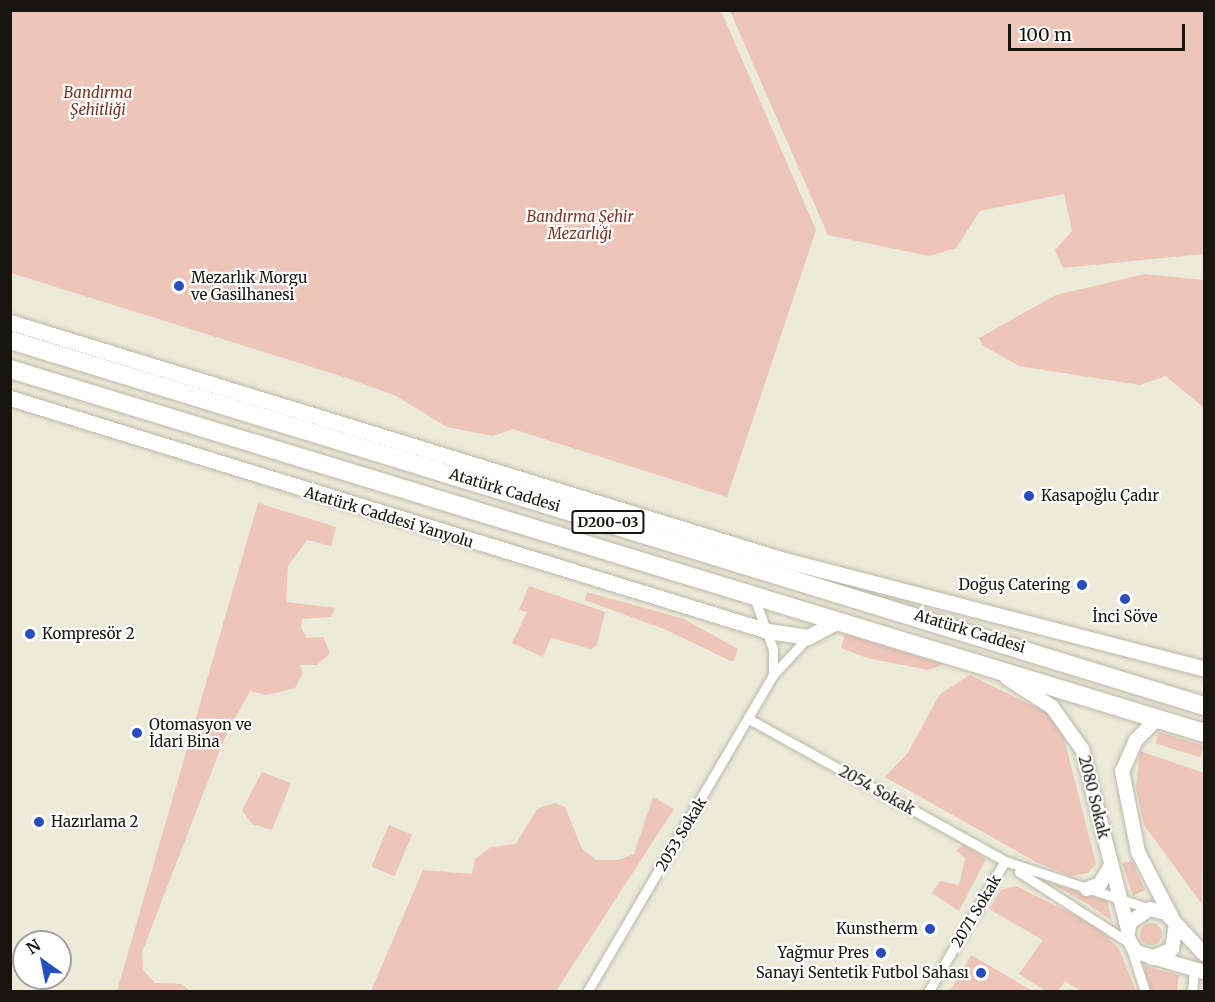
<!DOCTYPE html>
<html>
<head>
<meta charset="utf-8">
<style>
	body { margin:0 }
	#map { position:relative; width:1215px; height:1002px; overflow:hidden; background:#ecead9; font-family:Merriweather,serif }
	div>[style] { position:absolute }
	.green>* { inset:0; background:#edc5b9; transform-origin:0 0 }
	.round { border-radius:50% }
	.roads { filter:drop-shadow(0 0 2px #bab9a8) drop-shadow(0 0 2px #bab9a8) }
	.street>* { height:9px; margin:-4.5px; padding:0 4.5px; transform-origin:4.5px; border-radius:4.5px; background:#fff }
	.secondary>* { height:14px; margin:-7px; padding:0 7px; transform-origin:7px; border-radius:7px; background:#fff }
	.primary>* { height:15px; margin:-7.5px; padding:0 7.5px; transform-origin:7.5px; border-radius:7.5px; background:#fff }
	.highway>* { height:18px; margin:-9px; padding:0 9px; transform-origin:9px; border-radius:9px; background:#fff }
	.dots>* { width:16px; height:16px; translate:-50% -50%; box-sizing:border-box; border:3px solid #fff; border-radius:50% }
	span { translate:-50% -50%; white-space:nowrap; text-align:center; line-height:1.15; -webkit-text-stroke:4.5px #fff; paint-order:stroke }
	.shield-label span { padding:2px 4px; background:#fff; border:2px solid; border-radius:4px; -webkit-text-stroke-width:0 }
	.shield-label { font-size:14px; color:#16150f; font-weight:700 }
	.park-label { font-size:15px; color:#7b331e; font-style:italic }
	.poi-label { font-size:15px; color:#16150f }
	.left { translate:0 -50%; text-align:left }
	.right { translate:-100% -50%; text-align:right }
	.street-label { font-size:15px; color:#16150f }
	.frame { position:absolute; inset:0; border:12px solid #16150f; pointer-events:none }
	.north { position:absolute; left:12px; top:930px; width:60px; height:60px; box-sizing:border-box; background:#fff; border:2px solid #a2a19f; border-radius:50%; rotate:327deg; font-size:16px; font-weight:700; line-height:24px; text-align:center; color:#16150f }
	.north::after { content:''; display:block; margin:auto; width:21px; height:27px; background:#264fbd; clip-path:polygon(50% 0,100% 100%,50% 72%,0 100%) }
	.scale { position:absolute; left:1008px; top:24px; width:177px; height:27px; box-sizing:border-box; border:3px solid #16150f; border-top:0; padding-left:8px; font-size:18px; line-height:21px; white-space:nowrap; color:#16150f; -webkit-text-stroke:4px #fff; paint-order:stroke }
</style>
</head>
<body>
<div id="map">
	<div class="green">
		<div style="clip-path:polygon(12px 11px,721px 11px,816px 230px,727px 497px,513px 429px,493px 436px,447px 427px,396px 396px,347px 378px,11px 273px)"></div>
		<div style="clip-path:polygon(730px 11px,1204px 11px,1204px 254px,1063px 268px,1055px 250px,1072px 231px,1064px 194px,980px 211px,956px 248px,929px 256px,828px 235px)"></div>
		<div style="clip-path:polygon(1145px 274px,1204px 280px,1204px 408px,1166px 376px,1140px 385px,1019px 366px,982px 345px,979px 338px,1056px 295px)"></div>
		<div style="clip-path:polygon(258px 503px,336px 527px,331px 546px,307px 540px,288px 566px,286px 602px,335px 608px,331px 617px,302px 619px,301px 628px,307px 638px,323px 637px,330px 653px,317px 665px,300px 665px,303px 673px,295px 688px,266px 695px,250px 691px,225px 737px,142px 952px,143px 970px,155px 983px,182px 984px,190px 991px,117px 991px)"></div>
		<div style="clip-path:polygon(529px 586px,605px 612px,597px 645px,591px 649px,551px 638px,543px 657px,512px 643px,527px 612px,519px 610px)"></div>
		<div style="clip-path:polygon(587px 592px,684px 619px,738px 649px,733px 662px,664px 629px,585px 600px)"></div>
		<div style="clip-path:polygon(845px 634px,944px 664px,928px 670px,867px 658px,841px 648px)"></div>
		<div style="clip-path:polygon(970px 675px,1048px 713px,1062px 731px,1093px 852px,1096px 864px,1088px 873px,1071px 876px,1036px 862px,885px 777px,907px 754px,940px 694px)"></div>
		<div style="left:1159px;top:732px;width:47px;height:12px;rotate:17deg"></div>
		<div style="clip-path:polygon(1140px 751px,1204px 773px,1202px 904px,1144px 825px,1136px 788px)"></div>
		<div style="clip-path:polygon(262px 772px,291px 783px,272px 830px,252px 824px,242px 810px)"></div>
		<div style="clip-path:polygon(653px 797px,674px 809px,556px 991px,371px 991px,423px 870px,472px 874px,475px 859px,491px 847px,516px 844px,537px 809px,555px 803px,565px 807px,582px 849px,596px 860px,618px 860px,634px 854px)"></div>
		<div style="left:389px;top:825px;width:25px;height:45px;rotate:23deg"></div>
		<div style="clip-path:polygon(963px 844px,986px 859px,959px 911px,932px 893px,940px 881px,959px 885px,965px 858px,956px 851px)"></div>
		<div style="clip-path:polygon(1132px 861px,1145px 890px,1133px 896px,1122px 863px)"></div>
		<div style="clip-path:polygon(1048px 882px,1107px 901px,1112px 921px,1088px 904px)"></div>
		<div style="clip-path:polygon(1016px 886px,1098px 927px,1119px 949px,1136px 991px,1081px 991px,1065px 981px,1058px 991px,1046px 991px,1019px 974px,1043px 940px,989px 909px,1001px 890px)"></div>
		<div class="round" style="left:1140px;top:923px;width:22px;height:22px"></div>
		<div style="clip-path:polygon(971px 955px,1033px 991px,950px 991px)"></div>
		<div style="clip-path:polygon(1144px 966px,1179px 975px,1177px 991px,1151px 991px)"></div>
	</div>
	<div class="roads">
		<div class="street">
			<div style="left:754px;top:597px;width:55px;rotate:69.9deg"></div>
			<div style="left:773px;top:649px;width:26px;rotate:90deg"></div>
			<div style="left:749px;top:719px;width:293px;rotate:29deg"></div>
			<div style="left:1005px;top:861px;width:153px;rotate:18.3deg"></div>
			<div style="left:1019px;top:872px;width:130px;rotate:32.7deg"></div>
			<div style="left:1131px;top:948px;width:46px;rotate:72.3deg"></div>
			<div style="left:587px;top:992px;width:368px;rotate:-59.6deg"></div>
			<div style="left:773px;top:675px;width:52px;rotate:-47.4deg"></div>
			<div style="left:928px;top:992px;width:152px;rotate:-59.6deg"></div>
			<div style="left:1192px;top:992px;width:23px;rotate:-85deg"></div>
		</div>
		<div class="secondary">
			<div style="left:1007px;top:678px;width:54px;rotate:32.8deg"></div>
			<div style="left:1052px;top:707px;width:52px;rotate:54.5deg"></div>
			<div style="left:1082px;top:749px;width:186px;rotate:75.7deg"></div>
			<div style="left:1157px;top:719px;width:30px;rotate:135deg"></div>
			<div style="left:1136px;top:740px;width:34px;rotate:114deg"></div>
			<div style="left:1122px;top:771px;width:83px;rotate:78.8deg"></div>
			<div style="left:1138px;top:852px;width:74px;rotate:62.7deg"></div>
			<div style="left:1087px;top:889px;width:14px;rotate:-21deg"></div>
			<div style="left:1100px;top:884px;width:22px;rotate:-60deg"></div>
			<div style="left:1204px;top:954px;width:56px;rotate:-132.8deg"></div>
			<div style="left:1166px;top:913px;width:16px;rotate:-166deg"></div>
			<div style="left:1150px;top:909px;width:24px;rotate:147deg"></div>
			<div style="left:1130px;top:922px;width:14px;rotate:102deg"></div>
			<div style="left:1127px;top:936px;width:18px;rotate:61deg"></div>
			<div style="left:1136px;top:952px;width:71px;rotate:16.4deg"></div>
			<div style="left:1152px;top:958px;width:22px;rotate:-24deg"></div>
			<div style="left:1172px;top:949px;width:24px;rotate:-81deg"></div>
		</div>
		<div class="primary">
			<div style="left:10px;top:322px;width:810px;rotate:17.09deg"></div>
			<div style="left:784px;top:560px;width:434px;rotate:14.5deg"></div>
			<div style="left:10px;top:398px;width:793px;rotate:17.09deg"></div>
			<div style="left:768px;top:631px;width:40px;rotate:8.5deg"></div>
			<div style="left:808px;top:637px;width:32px;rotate:-28deg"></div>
		</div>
		<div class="highway">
			<div style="left:10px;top:340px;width:1249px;rotate:17.04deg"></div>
			<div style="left:10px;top:369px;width:1248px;rotate:16.95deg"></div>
		</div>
	</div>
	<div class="dots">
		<div style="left:179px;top:286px;background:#264fbd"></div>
		<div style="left:1029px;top:496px;background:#264fbd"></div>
		<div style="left:1082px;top:585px;background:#264fbd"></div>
		<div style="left:1125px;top:599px;background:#264fbd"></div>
		<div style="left:30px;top:634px;background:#264fbd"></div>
		<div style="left:137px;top:733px;background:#264fbd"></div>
		<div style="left:39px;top:822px;background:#264fbd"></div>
		<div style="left:930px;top:929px;background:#264fbd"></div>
		<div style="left:881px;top:953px;background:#264fbd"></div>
		<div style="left:981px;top:973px;background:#264fbd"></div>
	</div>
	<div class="shield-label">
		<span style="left:608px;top:522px">D200-03</span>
	</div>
	<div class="park-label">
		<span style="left:98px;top:101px">Bandırma<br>Şehitliği</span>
		<span style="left:580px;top:225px">Bandırma Şehir<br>Mezarlığı</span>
	</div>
	<div class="poi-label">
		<span class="left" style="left:191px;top:286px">Mezarlık Morgu<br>ve Gasilhanesi</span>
		<span class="left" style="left:1041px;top:496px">Kasapoğlu Çadır</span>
		<span class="right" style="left:1070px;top:585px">Doğuş Catering</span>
		<span style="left:1125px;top:617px">İnci Söve</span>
		<span class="left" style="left:42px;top:634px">Kompresör 2</span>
		<span class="left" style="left:149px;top:733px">Otomasyon ve<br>İdari Bina</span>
		<span class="left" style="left:51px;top:822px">Hazırlama 2</span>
		<span class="right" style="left:918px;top:929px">Kunstherm</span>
		<span class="right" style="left:869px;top:953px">Yağmur Pres</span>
		<span class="right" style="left:969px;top:973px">Sanayi Sentetik Futbol Sahası</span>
	</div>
	<div class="street-label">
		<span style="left:505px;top:490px;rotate:17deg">Atatürk Caddesi</span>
		<span style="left:389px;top:517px;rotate:17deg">Atatürk Caddesi Yanyolu</span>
		<span style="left:970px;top:631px;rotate:17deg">Atatürk Caddesi</span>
		<span style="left:877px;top:790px;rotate:29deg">2054 Sokak</span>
		<span style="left:1094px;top:797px;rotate:76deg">2080 Sokak</span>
		<span style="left:681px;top:834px;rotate:-59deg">2053 Sokak</span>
		<span style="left:976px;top:911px;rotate:-59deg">2071 Sokak</span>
	</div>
	<div class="frame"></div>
	<div class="north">N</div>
	<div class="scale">100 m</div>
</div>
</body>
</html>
